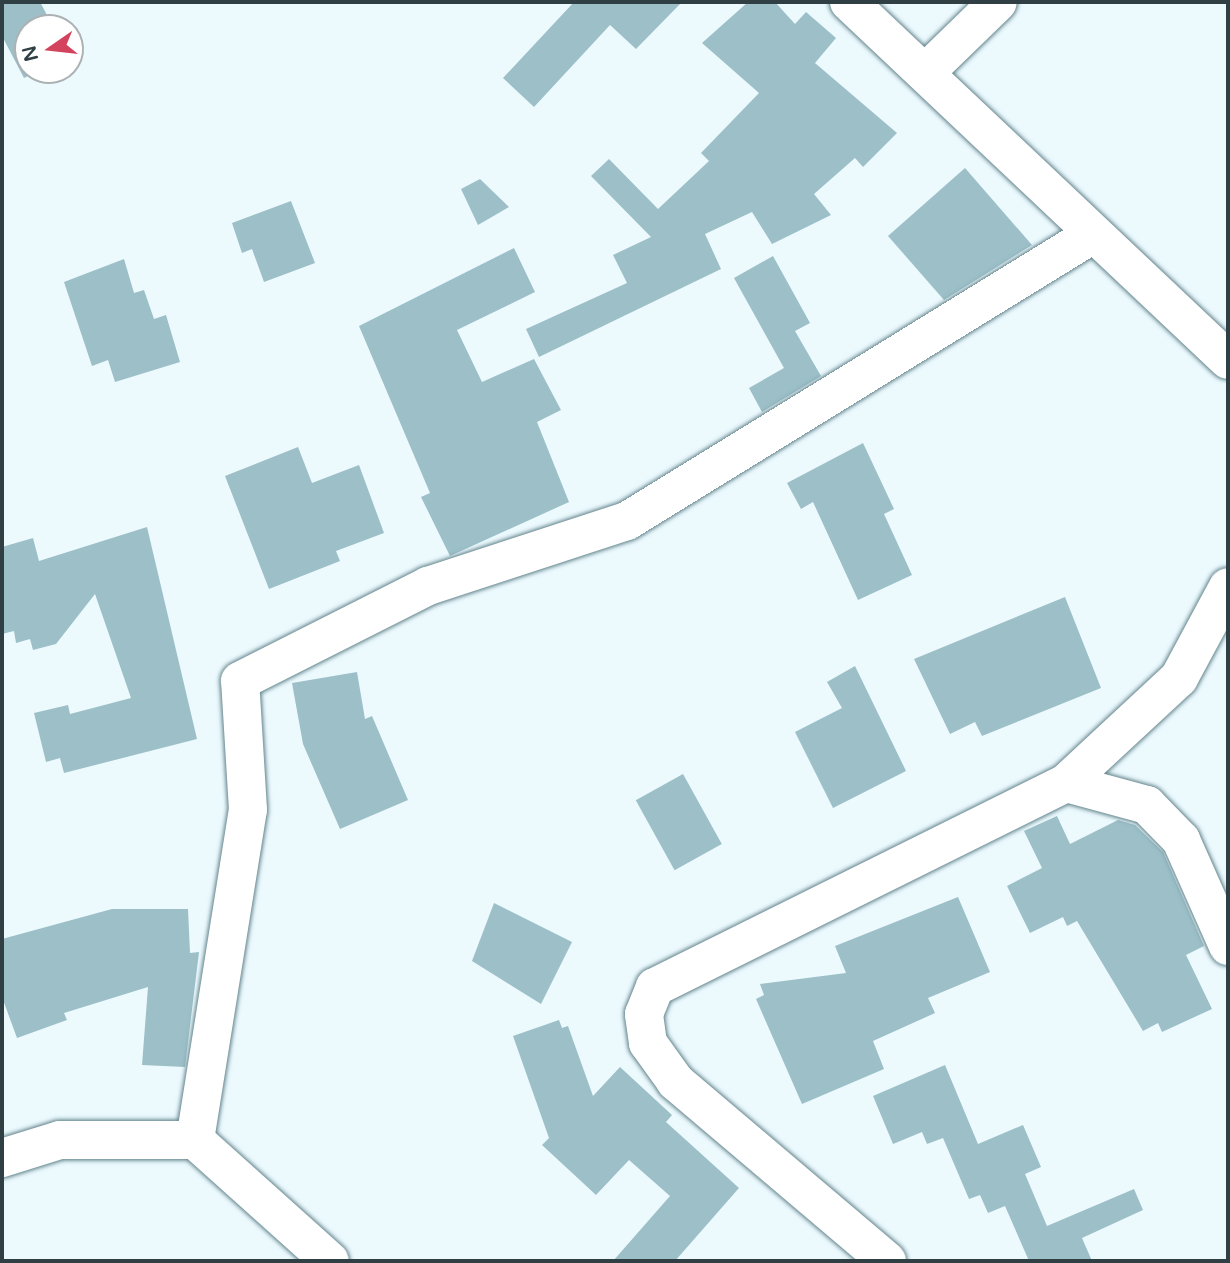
<!DOCTYPE html>
<html>
<head>
<meta charset="utf-8">
<style>
	body { margin:0 }
	#map { position:relative; width:1230px; height:1263px; overflow:hidden; background:#ecfafe; font-family:"Varela Round",sans-serif }
	div>[style] { position:absolute }
	.building>* { inset:0; background:#9cbfc8; transform-origin:0 0 }
	.roads { filter:drop-shadow(0 0 2px #63848c) drop-shadow(0 0 2px #63848c) }
	.minor>* { height:38px; margin:-19px; padding:0 19px; transform-origin:19px; border-radius:19px; background:#fff }
	span { translate:-50% -50%; white-space:nowrap; text-align:center; line-height:1.15; -webkit-text-stroke:5px #fff; paint-order:stroke }
	.frame { position:absolute; inset:0; border:4px solid #303f43; pointer-events:none }
	.north { position:absolute; left:14px; top:14px; width:70px; height:70px; box-sizing:border-box; background:#fff; border:2px solid #acb2b4; border-radius:50%; rotate:256deg; font-size:19px; font-weight:700; line-height:28px; text-align:center; color:#303f43 }
	.north::after { content:''; display:block; margin:auto; width:24px; height:32px; background:#d4435d; clip-path:polygon(50% 0,100% 100%,50% 72%,0 100%) }
</style>
</head>
<body>
<div id="map">
	<div class="building">
		<div style="clip-path:polygon(2px 2px,40px 2px,54px 28px,28px 28px,28px 70px,40px 70px,24px 78px,2px 36px)"></div>
		<div style="clip-path:polygon(574px 2px,682px 2px,636px 49px,610px 25px,534px 107px,503px 78px)"></div>
		<div style="clip-path:polygon(748px 2px,775px 2px,795px 24px,806px 12px,836px 38px,815px 63px,897px 133px,863px 167px,855px 158px,814px 194px,831px 215px,772px 244px,752px 212px,705px 234px,721px 269px,539px 357px,526px 329px,627px 283px,613px 255px,651px 237px,591px 176px,609px 159px,658px 209px,709px 161px,701px 153px,759px 93px,702px 43px)"></div>
		<div style="clip-path:polygon(965px 168px,1032px 245px,944px 300px,888px 236px)"></div>
		<div style="clip-path:polygon(480px 179px,509px 207px,478px 225px,461px 189px)"></div>
		<div style="clip-path:polygon(291px 201px,315px 263px,264px 282px,252px 249px,242px 253px,232px 223px)"></div>
		<div style="clip-path:polygon(514px 248px,535px 292px,457px 330px,482px 382px,534px 359px,561px 410px,537px 422px,569px 502px,450px 556px,421px 497px,430px 493px,359px 326px)"></div>
		<div style="clip-path:polygon(773px 256px,810px 323px,795px 331px,821px 376px,762px 412px,749px 388px,784px 368px,734px 278px)"></div>
		<div style="clip-path:polygon(124px 259px,134px 293px,144px 290px,154px 319px,166px 315px,180px 362px,115px 382px,108px 360px,92px 366px,64px 282px)"></div>
		<div style="clip-path:polygon(863px 443px,894px 509px,884px 514px,912px 575px,858px 600px,813px 502px,801px 509px,787px 483px)"></div>
		<div style="clip-path:polygon(298px 447px,312px 483px,359px 465px,384px 533px,336px 551px,340px 561px,269px 589px,225px 476px)"></div>
		<div style="clip-path:polygon(147px 527px,197px 739px,64px 773px,60px 758px,46px 762px,34px 713px,68px 705px,70px 714px,131px 698px,95px 594px,56px 644px,33px 650px,30px 639px,16px 643px,14px 631px,2px 634px,2px 547px,33px 538px,39px 561px)"></div>
		<div style="clip-path:polygon(1065px 597px,1101px 688px,982px 736px,975px 722px,950px 734px,914px 659px)"></div>
		<div style="clip-path:polygon(855px 666px,906px 771px,833px 808px,795px 732px,842px 708px,827px 682px)"></div>
		<div style="clip-path:polygon(357px 672px,365px 719px,372px 716px,408px 800px,340px 829px,303px 744px,292px 683px)"></div>
		<div style="left:683px;top:774px;width:80px;height:54px;rotate:61deg"></div>
		<div style="clip-path:polygon(1057px 816px,1070px 844px,1118px 820px,1135px 825px,1163px 852px,1204px 946px,1186px 955px,1212px 1009px,1162px 1032px,1158px 1023px,1143px 1031px,1077px 921px,1067px 926px,1063px 917px,1030px 933px,1007px 886px,1042px 868px,1024px 831px)"></div>
		<div style="clip-path:polygon(958px 897px,990px 972px,928px 998px,935px 1013px,873px 1041px,884px 1069px,802px 1104px,756px 999px,764px 995px,760px 984px,846px 973px,835px 946px)"></div>
		<div style="clip-path:polygon(494px 903px,572px 942px,541px 1004px,472px 961px)"></div>
		<div style="clip-path:polygon(112px 909px,188px 909px,190px 953px,199px 952px,185px 1067px,142px 1065px,148px 987px,64px 1013px,67px 1020px,17px 1038px,2px 997px,2px 939px)"></div>
		<div style="clip-path:polygon(559px 1020px,562px 1028px,568px 1026px,593px 1096px,620px 1067px,672px 1115px,666px 1122px,739px 1188px,675px 1261px,613px 1261px,670px 1196px,629px 1160px,596px 1195px,542px 1145px,549px 1138px,513px 1036px)"></div>
		<div style="clip-path:polygon(945px 1065px,978px 1144px,1023px 1125px,1041px 1167px,1025px 1174px,1047px 1226px,1134px 1189px,1143px 1210px,1082px 1238px,1092px 1261px,1029px 1261px,1005px 1206px,988px 1213px,980px 1195px,969px 1199px,943px 1138px,927px 1144px,922px 1132px,893px 1144px,873px 1096px)"></div>
	</div>
	<div class="roads">
		<div class="minor">
			<div style="left:849px;top:2px;width:521px;rotate:43.37deg"></div>
			<div style="left:926px;top:72px;width:100px;rotate:-44.2deg"></div>
			<div style="left:1066px;top:783px;width:84px;rotate:15.2deg"></div>
			<div style="left:1147px;top:805px;width:49px;rotate:45.8deg"></div>
			<div style="left:1181px;top:840px;width:116px;rotate:66.1deg"></div>
			<div style="left:195px;top:1140px;width:334px;rotate:-80.9deg"></div>
			<div style="left:248px;top:810px;width:129px;rotate:-93.5deg"></div>
			<div style="left:240px;top:681px;width:211px;rotate:-26.8deg"></div>
			<div style="left:428px;top:586px;width:209px;rotate:-18.1deg"></div>
			<div style="left:627px;top:521px;width:544px;rotate:-31.61deg"></div>
			<div style="left:2px;top:1158px;width:61px;rotate:-17.2deg"></div>
			<div style="left:60px;top:1140px;width:135px"></div>
			<div style="left:195px;top:1140px;width:181px;rotate:41.9deg"></div>
			<div style="left:887px;top:1261px;width:277px;rotate:-139.7deg"></div>
			<div style="left:676px;top:1082px;width:48px;rotate:-125.7deg"></div>
			<div style="left:648px;top:1043px;width:29px;rotate:-98deg"></div>
			<div style="left:644px;top:1014px;width:29px;rotate:-68deg"></div>
			<div style="left:655px;top:987px;width:459px;rotate:-26.4deg"></div>
			<div style="left:1066px;top:783px;width:154px;rotate:-42.9deg"></div>
			<div style="left:1179px;top:678px;width:103px;rotate:-61.7deg"></div>
		</div>
	</div>
	<div class="frame"></div>
	<div class="north">N</div>
</div>
</body>
</html>
